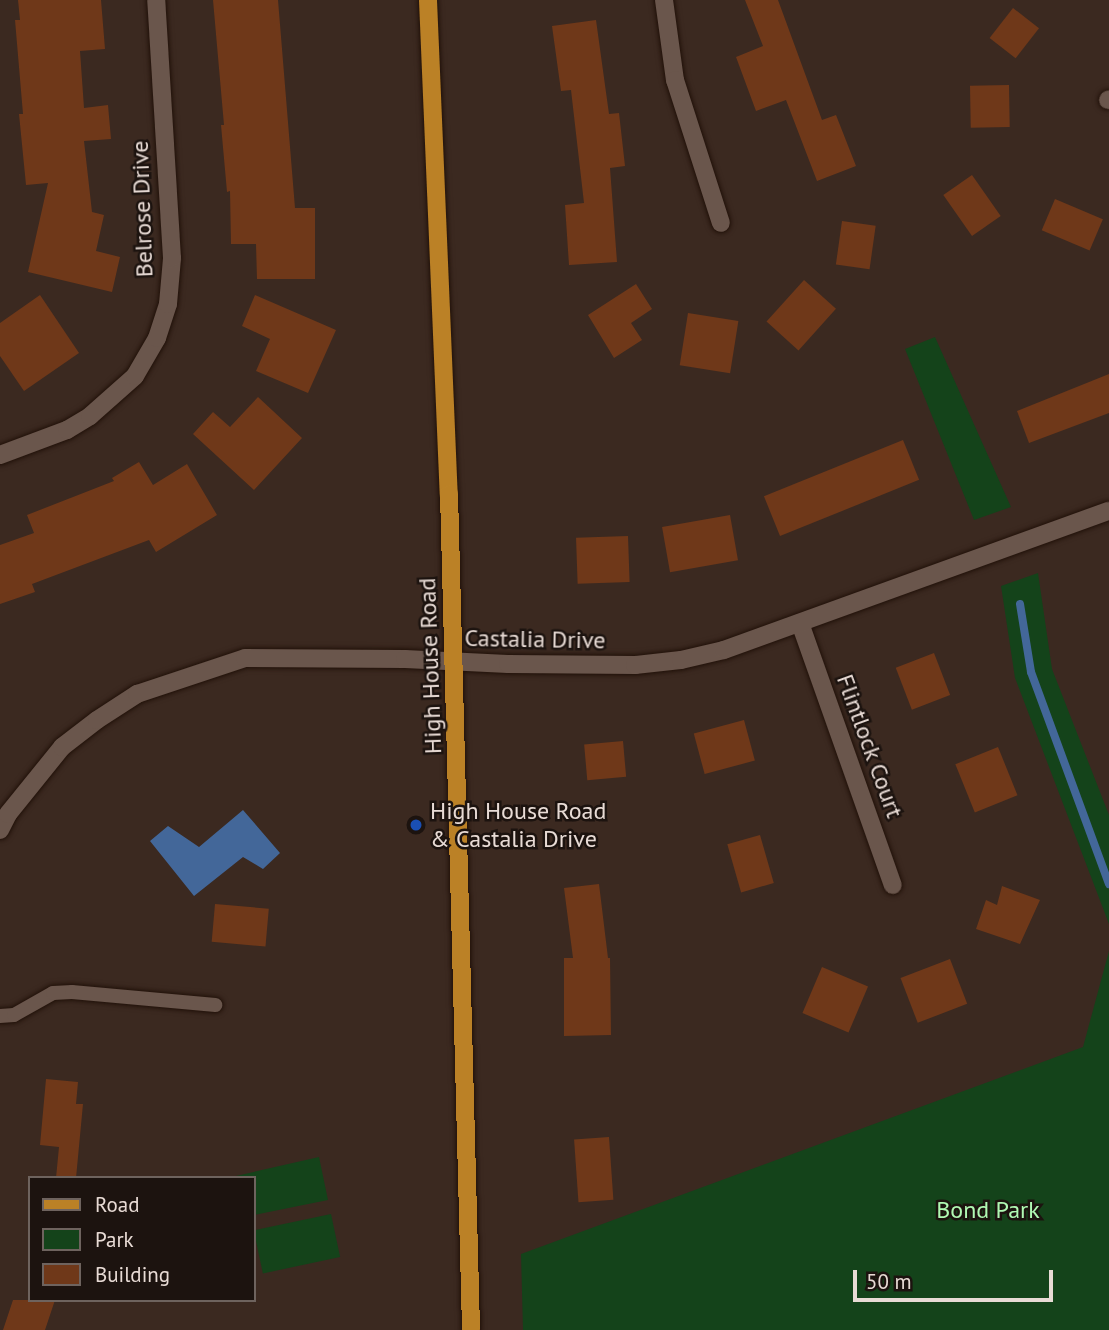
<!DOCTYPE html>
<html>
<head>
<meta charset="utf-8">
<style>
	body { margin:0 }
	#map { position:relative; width:1109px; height:1330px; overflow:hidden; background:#3b2920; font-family:"PT Sans",sans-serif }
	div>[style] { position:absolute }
	.green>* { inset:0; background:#14431a; transform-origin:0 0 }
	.water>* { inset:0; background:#436799 }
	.stream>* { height:8px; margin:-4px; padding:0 4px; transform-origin:4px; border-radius:4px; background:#436799 }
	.building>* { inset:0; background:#6f3819; transform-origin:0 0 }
	.roads { filter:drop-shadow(0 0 2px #211109) drop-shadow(0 0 2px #211109) }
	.service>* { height:14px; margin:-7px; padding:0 7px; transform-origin:7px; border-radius:7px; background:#6a564c }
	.minor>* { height:18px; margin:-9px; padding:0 9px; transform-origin:9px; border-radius:9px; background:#6a564c }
	.primary>* { height:18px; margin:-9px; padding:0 9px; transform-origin:9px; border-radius:9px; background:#bb8126 }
	.dots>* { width:19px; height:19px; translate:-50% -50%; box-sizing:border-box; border:4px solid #1c130f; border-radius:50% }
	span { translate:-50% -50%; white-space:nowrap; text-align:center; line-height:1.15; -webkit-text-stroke:5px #1c130f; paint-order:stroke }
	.street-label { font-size:24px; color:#e8dbd5 }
	.poi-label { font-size:24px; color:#e8dbd5 }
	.left { translate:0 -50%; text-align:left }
	.park-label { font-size:24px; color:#b0f9b3 }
	.legend { position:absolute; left:28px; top:1176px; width:228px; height:126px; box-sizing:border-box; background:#1c130f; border:2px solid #6e635e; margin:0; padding:9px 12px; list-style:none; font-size:21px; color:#e8dbd5 }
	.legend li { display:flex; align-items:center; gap:14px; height:35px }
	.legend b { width:35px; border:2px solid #6e635e }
	.scale { position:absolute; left:853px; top:1270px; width:200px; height:32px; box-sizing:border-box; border:4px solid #e8dbd5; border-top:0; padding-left:9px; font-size:21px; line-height:24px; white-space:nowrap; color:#e8dbd5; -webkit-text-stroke:5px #1c130f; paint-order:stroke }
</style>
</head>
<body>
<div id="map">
	<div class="green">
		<div style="clip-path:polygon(935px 337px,1011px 507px,974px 520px,905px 349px)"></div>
		<div style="clip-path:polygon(1038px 573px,1052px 669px,1109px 815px,1109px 924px,1015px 678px,1001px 586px)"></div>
		<div style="clip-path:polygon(1109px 951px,1109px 1330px,523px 1330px,521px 1254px,1083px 1047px)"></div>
		<div style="clip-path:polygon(319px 1157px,328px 1200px,254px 1215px,254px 1178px,227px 1178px)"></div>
		<div style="left:331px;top:1214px;width:44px;height:79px;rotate:78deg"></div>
	</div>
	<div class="water">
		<div style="clip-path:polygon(243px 810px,280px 853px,263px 869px,243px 857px,194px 896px,150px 841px,168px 826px,199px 847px)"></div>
	</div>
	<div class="stream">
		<div style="left:1020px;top:604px;width:69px;rotate:80.8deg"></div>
		<div style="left:1031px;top:672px;width:226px;rotate:69.8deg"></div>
	</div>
	<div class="building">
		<div style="clip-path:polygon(18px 0,101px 0,105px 49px,80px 51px,84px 108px,108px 105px,111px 139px,84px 141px,92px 212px,104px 215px,96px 251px,120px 257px,112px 292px,28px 272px,48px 183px,26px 185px,19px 114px,23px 114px,15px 20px,20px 20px)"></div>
		<div style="clip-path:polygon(213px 0,278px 0,295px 208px,315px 208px,315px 279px,257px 279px,256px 244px,231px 244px,230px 191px,227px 192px,221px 125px,224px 125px)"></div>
		<div style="clip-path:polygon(745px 0,778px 0,822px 120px,836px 115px,856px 166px,817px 181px,786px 100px,756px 111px,736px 57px,763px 46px)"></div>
		<div style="left:1013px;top:8px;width:33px;height:38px;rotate:38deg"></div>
		<div style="clip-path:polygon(596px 20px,609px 114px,619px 113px,625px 166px,610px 168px,617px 262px,569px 265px,565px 205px,584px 203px,571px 90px,561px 91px,552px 26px)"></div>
		<div style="left:1009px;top:85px;width:42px;height:39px;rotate:89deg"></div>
		<div style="left:972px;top:175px;width:50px;height:35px;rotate:55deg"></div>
		<div style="left:1055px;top:199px;width:52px;height:34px;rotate:23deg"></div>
		<div style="left:842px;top:221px;width:34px;height:44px;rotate:8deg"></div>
		<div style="left:804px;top:280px;width:43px;height:56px;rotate:42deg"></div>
		<div style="clip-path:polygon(636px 284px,652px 309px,631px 323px,642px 340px,614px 358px,588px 315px)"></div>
		<div style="clip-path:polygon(40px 295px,79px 353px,24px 391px,0 356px,0 323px)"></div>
		<div style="clip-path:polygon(255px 295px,336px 330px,308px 393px,256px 371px,270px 339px,242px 326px)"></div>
		<div style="left:688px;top:313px;width:51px;height:53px;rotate:9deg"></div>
		<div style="clip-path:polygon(1109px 374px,1109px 413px,1029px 443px,1017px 411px)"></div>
		<div style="clip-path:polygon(258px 397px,302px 438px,254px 490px,193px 434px,213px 412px,230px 427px)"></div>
		<div style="left:903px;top:440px;width:43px;height:150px;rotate:68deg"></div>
		<div style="clip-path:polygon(139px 462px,153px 485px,187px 464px,217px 515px,156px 552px,149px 540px,32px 584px,35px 592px,0 604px,0 545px,34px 533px,27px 515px,114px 481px,112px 478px)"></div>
		<div style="left:730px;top:515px;width:46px;height:69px;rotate:80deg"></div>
		<div style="left:628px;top:536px;width:46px;height:52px;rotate:88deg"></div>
		<div style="left:934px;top:653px;width:45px;height:41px;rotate:69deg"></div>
		<div style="left:744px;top:720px;width:42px;height:52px;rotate:75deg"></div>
		<div style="left:623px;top:741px;width:36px;height:39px;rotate:85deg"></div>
		<div style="left:998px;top:747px;width:52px;height:46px;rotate:68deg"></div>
		<div style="left:760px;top:835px;width:50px;height:34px;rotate:74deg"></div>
		<div style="clip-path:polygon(599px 884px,608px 958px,610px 958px,611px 1035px,564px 1036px,564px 958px,573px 958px,564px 888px)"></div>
		<div style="clip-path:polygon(1002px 886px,1040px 900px,1020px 944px,976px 929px,986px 900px,997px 905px)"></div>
		<div style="left:215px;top:904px;width:54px;height:38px;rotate:5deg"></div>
		<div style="left:950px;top:959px;width:48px;height:53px;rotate:69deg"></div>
		<div style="left:822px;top:967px;width:50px;height:50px;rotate:23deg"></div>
		<div style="clip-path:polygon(46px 1079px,78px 1082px,76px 1104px,83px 1104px,76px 1178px,56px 1178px,59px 1147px,40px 1145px)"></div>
		<div style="left:609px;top:1137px;width:63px;height:35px;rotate:86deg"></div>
		<div style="clip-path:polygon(13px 1300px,55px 1300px,45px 1330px,3px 1330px)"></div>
	</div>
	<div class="roads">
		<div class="service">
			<div style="left:0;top:1016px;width:14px;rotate:-4deg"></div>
			<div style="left:14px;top:1015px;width:45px;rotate:-29.4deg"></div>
			<div style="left:53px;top:993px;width:19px;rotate:-3deg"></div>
			<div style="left:72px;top:992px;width:144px;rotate:5.2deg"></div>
		</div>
		<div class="minor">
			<div style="left:664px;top:0;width:81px;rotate:82.2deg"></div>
			<div style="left:675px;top:80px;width:150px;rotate:72.2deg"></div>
			<div style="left:1108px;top:100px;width:1px;rotate:-45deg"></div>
			<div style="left:0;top:455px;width:72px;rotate:-20.5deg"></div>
			<div style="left:67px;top:430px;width:27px;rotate:-31deg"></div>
			<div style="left:90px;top:416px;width:60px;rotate:-41.6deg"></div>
			<div style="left:135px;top:376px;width:44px;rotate:-59.9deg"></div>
			<div style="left:157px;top:338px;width:36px;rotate:-72deg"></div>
			<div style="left:168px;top:304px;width:46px;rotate:-85deg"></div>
			<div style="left:172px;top:258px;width:258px;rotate:-93.5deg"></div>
			<div style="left:800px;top:623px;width:278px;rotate:70.5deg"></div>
			<div style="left:0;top:830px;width:18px;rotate:-63deg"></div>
			<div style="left:8px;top:814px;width:86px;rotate:-51.1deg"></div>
			<div style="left:62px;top:747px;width:44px;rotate:-37.6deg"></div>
			<div style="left:97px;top:720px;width:48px;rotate:-33deg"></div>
			<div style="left:137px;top:694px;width:114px;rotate:-18.4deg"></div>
			<div style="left:245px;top:658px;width:160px;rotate:0.4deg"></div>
			<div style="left:405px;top:659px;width:103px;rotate:2.8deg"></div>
			<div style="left:508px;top:664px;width:127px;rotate:0.5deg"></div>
			<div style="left:635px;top:665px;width:46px;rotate:-6.2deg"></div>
			<div style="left:681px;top:660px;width:44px;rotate:-13.1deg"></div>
			<div style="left:724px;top:650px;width:409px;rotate:-19.9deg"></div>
		</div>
		<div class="primary">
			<div style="left:428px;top:0;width:494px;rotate:87.6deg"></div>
			<div style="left:449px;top:494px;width:836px;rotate:88.49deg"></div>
		</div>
	</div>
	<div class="dots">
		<div style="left:416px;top:825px;background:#1a4fb4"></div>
	</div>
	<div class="street-label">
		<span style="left:142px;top:209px;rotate:-92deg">Belrose Drive</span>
		<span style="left:535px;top:639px;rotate:1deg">Castalia Drive</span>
		<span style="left:430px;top:666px;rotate:-92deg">High House Road</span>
		<span style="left:870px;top:746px;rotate:70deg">Flintlock Court</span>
	</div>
	<div class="poi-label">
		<span class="left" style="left:430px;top:825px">High House Road<br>&amp; Castalia Drive</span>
	</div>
	<div class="park-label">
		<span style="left:988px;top:1210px">Bond Park</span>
	</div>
	<ul class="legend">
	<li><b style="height:9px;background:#bb8126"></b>Road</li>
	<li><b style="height:19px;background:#14431a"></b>Park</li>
	<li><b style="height:19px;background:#6f3819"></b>Building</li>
	</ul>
	<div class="scale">50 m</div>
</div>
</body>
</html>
